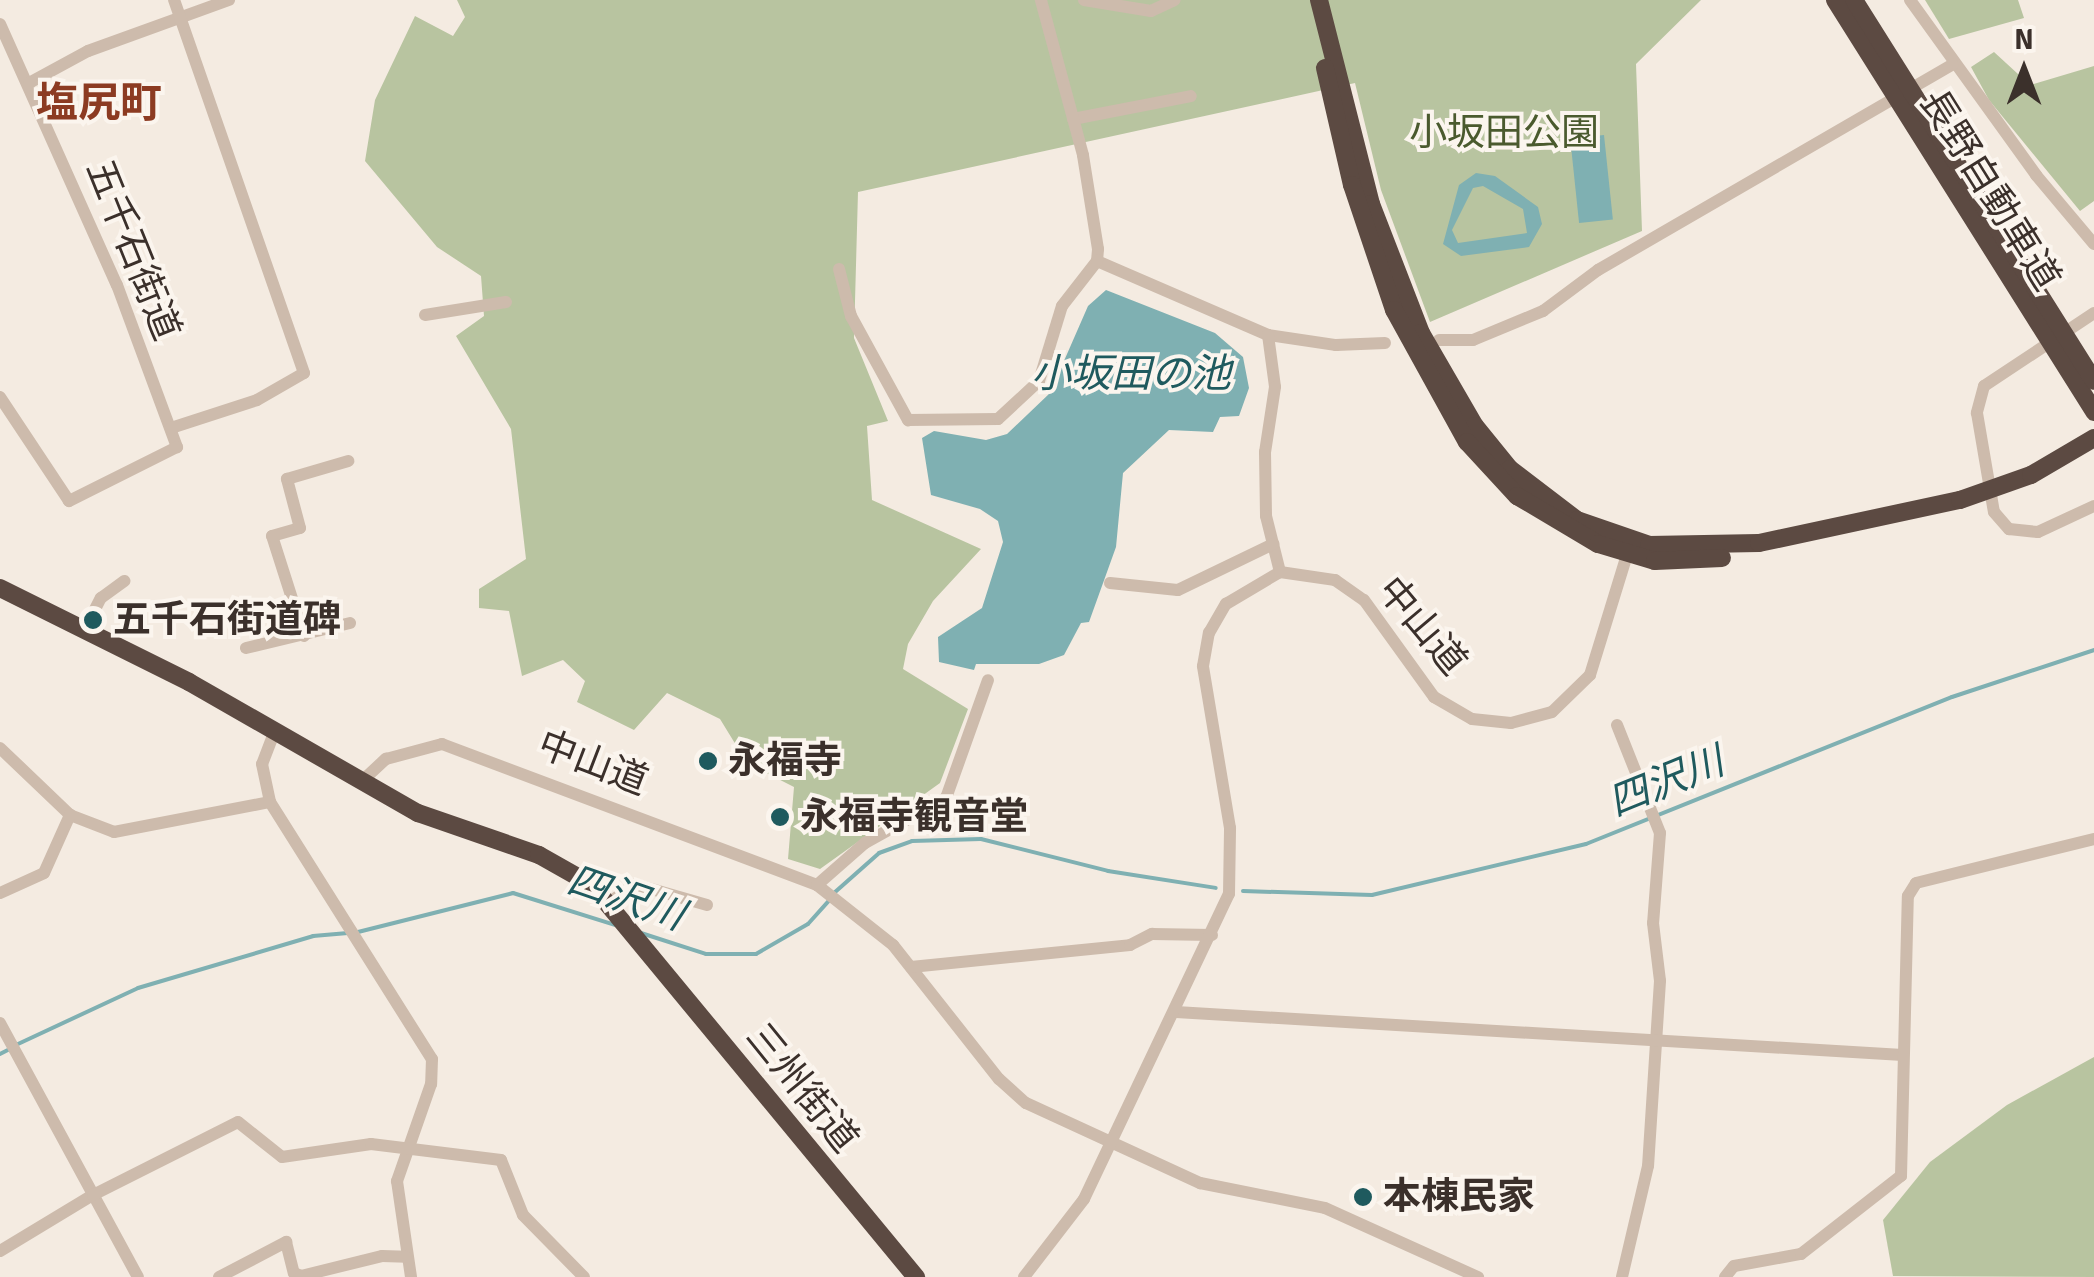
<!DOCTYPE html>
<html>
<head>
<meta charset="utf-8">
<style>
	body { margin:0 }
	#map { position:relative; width:2094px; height:1277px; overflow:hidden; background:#f4ebe1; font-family:Signika,"Noto Sans JP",sans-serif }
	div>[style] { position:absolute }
	.green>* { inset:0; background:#b8c4a0 }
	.water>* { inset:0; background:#7fb0b2; transform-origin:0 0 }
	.stream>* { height:4px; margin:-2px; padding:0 2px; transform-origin:2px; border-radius:2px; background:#7fb0b2 }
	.minor>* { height:12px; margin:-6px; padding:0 6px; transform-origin:6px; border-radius:6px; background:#cdbbac }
	.highway>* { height:18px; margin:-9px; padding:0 9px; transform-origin:9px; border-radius:9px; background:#5c4a42 }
	.dots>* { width:28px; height:28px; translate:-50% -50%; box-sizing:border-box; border:5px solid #fbf5ee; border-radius:50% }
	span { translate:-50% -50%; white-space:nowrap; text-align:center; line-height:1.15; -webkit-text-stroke:8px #fbf5ee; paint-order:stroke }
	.park-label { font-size:38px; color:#4a5a2e }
	.street-label { font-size:38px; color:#3b302b }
	.poi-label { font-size:38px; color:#3b302b; font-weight:700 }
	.left { translate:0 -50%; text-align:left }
	.water-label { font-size:40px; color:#1f5a5e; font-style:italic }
	.quarter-label { font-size:42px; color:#8c3b22; font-weight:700 }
	.north { position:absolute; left:1974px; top:20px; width:100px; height:100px; -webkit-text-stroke:8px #fbf5ee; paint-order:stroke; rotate:0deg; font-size:28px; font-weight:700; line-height:40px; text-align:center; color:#3b302b }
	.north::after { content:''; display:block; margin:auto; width:35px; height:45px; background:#3b302b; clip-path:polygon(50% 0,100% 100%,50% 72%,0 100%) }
</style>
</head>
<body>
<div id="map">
	<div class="green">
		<div style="clip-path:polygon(457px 0,1701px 0,1636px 64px,1642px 231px,1430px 322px,1381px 190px,1355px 83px,858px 192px,854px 338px,888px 421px,867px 426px,872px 500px,981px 549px,933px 601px,908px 644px,903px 669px,968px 709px,940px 783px,820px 869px,788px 859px,794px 787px,747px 763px,720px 719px,667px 693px,634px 730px,577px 702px,585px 681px,563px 660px,522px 676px,509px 611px,479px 608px,479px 589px,526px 559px,511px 429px,456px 336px,484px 316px,481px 276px,437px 247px,365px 161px,375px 100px,415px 16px,453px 36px,465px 17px)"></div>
		<div style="clip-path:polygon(1925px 0,2018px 0,2024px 18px,1949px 39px)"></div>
		<div style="clip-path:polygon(1994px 52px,2030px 85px,2094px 66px,2094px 201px,2080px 211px,1989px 100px,1971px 67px)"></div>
		<div style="clip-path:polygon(2094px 1057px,2094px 1277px,1893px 1276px,1883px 1220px,1930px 1162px,2007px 1105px)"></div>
	</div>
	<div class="water">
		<div style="left:1604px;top:135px;width:85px;height:34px;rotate:84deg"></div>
		<div style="clip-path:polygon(evenodd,1476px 173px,1495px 176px,1538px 207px,1542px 224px,1529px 247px,1461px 256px,1443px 244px,1459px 185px,1476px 173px,1483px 186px,1523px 209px,1527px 233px,1458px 243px,1452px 230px,1473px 188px,1483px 186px)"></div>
		<div style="clip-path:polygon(1106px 290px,1215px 333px,1243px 357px,1249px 388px,1239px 416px,1220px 417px,1213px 432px,1169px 430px,1123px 473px,1116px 547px,1089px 622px,1081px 623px,1064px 655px,1039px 664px,976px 664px,974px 670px,939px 662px,938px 637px,982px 608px,1003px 542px,998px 521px,980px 509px,931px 495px,922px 438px,934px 431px,986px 440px,1007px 434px,1050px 393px,1088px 306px)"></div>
	</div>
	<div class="stream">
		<div style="left:1243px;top:891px;width:129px;rotate:1.8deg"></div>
		<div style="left:1372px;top:895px;width:220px;rotate:-13.4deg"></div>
		<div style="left:1586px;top:844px;width:394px;rotate:-21.9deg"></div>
		<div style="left:1952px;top:697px;width:150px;rotate:-18.3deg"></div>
		<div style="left:834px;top:893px;width:60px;rotate:-41.6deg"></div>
		<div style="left:879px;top:853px;width:35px;rotate:-20deg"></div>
		<div style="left:912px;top:841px;width:69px;rotate:-1.7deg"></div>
		<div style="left:981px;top:839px;width:131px;rotate:14.1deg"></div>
		<div style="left:1108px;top:871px;width:109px;rotate:8.9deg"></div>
		<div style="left:358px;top:932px;width:160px;rotate:-14.1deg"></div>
		<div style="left:513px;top:893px;width:110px;rotate:17.4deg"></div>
		<div style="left:641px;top:933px;width:68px;rotate:17.9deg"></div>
		<div style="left:706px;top:954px;width:50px"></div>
		<div style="left:756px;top:954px;width:60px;rotate:-30deg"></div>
		<div style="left:808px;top:924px;width:31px;rotate:-48deg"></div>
		<div style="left:18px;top:1044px;width:132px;rotate:-25deg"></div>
		<div style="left:138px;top:988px;width:183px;rotate:-16.5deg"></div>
		<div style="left:313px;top:936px;width:35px;rotate:-5deg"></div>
		<div style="left:0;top:1054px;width:11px;rotate:-27deg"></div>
	</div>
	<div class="minor">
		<div style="left:1084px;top:0;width:68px;rotate:9.3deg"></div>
		<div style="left:1151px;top:11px;width:26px;rotate:-25deg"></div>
		<div style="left:1910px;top:0;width:216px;rotate:54.2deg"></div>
		<div style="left:2036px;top:175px;width:90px;rotate:50deg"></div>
		<div style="left:0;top:24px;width:286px;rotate:65.9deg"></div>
		<div style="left:117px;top:285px;width:173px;rotate:69.7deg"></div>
		<div style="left:177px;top:447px;width:121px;rotate:153.4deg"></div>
		<div style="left:69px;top:501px;width:125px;rotate:-123.6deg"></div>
		<div style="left:29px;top:83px;width:67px;rotate:-28.5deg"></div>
		<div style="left:88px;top:51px;width:150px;rotate:-19.9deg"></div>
		<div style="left:1073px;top:119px;width:120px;rotate:-11deg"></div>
		<div style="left:1097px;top:261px;width:186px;rotate:23.4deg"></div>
		<div style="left:1268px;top:335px;width:69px;rotate:8.4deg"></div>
		<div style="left:1336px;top:345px;width:49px;rotate:-2.3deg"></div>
		<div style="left:839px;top:269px;width:49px;rotate:75.7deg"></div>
		<div style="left:851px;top:316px;width:119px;rotate:61.3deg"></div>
		<div style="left:908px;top:420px;width:90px;rotate:-0.6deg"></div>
		<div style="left:998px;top:419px;width:56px;rotate:-42.8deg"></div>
		<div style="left:1039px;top:381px;width:78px;rotate:-73deg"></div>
		<div style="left:1062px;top:306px;width:57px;rotate:-52.1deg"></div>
		<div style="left:1097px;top:261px;width:12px;rotate:-85deg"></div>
		<div style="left:1098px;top:249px;width:95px;rotate:-99.1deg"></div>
		<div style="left:1083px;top:155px;width:161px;rotate:-105.2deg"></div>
		<div style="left:2094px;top:313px;width:132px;rotate:146.4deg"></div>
		<div style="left:1984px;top:386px;width:28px;rotate:105deg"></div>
		<div style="left:1977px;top:413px;width:100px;rotate:80.3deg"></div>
		<div style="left:1994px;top:512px;width:23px;rotate:49deg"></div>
		<div style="left:2009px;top:529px;width:29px;rotate:6deg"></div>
		<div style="left:2038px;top:532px;width:62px;rotate:-24.9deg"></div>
		<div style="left:425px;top:315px;width:82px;rotate:-9.1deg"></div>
		<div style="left:1268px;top:335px;width:52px;rotate:82.3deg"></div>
		<div style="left:1275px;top:387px;width:66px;rotate:98.7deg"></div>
		<div style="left:1265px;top:452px;width:64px;rotate:89.1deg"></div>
		<div style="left:1266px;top:516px;width:58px;rotate:76deg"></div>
		<div style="left:1439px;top:340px;width:34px"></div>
		<div style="left:1473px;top:340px;width:76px;rotate:-22.5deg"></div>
		<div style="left:1543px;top:311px;width:69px;rotate:-36.7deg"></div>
		<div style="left:1598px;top:270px;width:410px;rotate:-30.1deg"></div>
		<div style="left:171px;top:428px;width:90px;rotate:-18deg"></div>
		<div style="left:257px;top:400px;width:54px;rotate:-29.9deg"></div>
		<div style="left:304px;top:373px;width:395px;rotate:-109.2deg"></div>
		<div style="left:1110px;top:583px;width:68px;rotate:5.9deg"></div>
		<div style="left:1178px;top:590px;width:106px;rotate:-25.8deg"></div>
		<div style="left:86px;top:627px;width:33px;rotate:-63deg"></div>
		<div style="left:101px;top:598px;width:29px;rotate:-36deg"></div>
		<div style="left:304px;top:636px;width:105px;rotate:-107.7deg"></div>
		<div style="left:272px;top:536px;width:29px;rotate:-16deg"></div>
		<div style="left:300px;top:528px;width:51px;rotate:-104.9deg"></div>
		<div style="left:287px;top:479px;width:64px;rotate:-16.4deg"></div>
		<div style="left:246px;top:648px;width:107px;rotate:-13.5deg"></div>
		<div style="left:1617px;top:725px;width:116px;rotate:68.3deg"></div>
		<div style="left:1660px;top:833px;width:90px;rotate:94.4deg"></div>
		<div style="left:1653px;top:923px;width:58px;rotate:83.1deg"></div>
		<div style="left:1660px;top:981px;width:185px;rotate:93.7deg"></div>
		<div style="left:1648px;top:1166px;width:114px;rotate:103.2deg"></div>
		<div style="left:274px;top:733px;width:33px;rotate:111deg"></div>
		<div style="left:262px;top:764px;width:39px;rotate:78deg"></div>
		<div style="left:270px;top:802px;width:304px;rotate:57.8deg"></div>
		<div style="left:432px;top:1059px;width:25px;rotate:92deg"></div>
		<div style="left:431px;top:1084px;width:103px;rotate:109.3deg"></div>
		<div style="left:397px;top:1181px;width:97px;rotate:81.7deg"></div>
		<div style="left:0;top:748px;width:97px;rotate:43.7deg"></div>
		<div style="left:70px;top:815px;width:47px;rotate:21.1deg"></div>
		<div style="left:114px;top:832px;width:159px;rotate:-10.9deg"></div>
		<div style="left:362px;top:781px;width:33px;rotate:-43deg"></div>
		<div style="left:386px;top:759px;width:58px;rotate:-15deg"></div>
		<div style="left:442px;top:744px;width:401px;rotate:20.6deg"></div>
		<div style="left:817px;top:885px;width:97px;rotate:38.3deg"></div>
		<div style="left:893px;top:945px;width:171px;rotate:51.7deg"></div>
		<div style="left:999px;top:1079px;width:36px;rotate:42deg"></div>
		<div style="left:1026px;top:1103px;width:192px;rotate:24.7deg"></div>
		<div style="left:1200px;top:1183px;width:127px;rotate:11.3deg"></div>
		<div style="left:1325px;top:1208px;width:168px;rotate:24.3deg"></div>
		<div style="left:817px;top:885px;width:64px;rotate:-41.2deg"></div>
		<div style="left:865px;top:843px;width:93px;rotate:-29.1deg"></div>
		<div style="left:946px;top:798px;width:125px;rotate:-70.4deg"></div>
		<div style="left:0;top:893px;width:48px;rotate:-24.4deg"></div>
		<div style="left:44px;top:873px;width:64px;rotate:-65.9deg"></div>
		<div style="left:609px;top:903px;width:31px;rotate:-37deg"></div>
		<div style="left:634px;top:884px;width:76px;rotate:16deg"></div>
		<div style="left:911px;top:967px;width:220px;rotate:-5.7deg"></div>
		<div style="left:1130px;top:945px;width:25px;rotate:-27deg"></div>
		<div style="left:1152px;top:934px;width:60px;rotate:1deg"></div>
		<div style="left:1176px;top:1012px;width:728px;rotate:3.38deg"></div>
		<div style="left:0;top:1023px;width:289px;rotate:61.5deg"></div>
		<div style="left:0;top:1251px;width:109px;rotate:-31.1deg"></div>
		<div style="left:93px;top:1195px;width:162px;rotate:-26.7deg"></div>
		<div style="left:238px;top:1122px;width:56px;rotate:38.5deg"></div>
		<div style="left:282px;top:1157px;width:90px;rotate:-8.3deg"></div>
		<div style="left:371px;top:1144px;width:131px;rotate:7deg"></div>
		<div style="left:501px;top:1160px;width:59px;rotate:68.2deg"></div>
		<div style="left:523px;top:1215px;width:87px;rotate:45.5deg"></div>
		<div style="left:219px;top:1277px;width:76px;rotate:-27.6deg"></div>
		<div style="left:286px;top:1242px;width:32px;rotate:76deg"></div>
		<div style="left:294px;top:1273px;width:8px;rotate:23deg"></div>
		<div style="left:301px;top:1276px;width:83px;rotate:-13.9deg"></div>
		<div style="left:382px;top:1256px;width:24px;rotate:2deg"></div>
		<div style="left:1024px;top:1277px;width:98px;rotate:-52.4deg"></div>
		<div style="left:1084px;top:1199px;width:338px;rotate:-64.6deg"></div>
		<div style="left:1229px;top:894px;width:66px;rotate:-89.1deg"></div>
		<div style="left:1230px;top:828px;width:164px;rotate:-99.5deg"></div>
		<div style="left:1203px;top:666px;width:34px;rotate:-80deg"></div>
		<div style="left:1209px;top:633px;width:34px;rotate:-60deg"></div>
		<div style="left:1226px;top:604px;width:63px;rotate:-30.7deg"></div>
		<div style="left:1280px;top:572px;width:56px;rotate:8.3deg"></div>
		<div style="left:1335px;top:580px;width:35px;rotate:35deg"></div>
		<div style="left:1364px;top:600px;width:120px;rotate:54.2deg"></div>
		<div style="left:1434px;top:697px;width:44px;rotate:30.1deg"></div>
		<div style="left:1472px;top:719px;width:39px;rotate:6deg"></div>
		<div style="left:1511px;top:723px;width:42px;rotate:-15deg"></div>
		<div style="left:1552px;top:712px;width:53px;rotate:-44.2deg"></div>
		<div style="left:1590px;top:675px;width:133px;rotate:-72.9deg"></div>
		<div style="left:1725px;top:1277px;width:14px;rotate:-51deg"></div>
		<div style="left:1734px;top:1266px;width:68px;rotate:-10.2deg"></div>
		<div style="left:1801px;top:1254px;width:127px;rotate:-38deg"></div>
		<div style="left:1901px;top:1176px;width:280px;rotate:-88.6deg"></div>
		<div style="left:1908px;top:896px;width:15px;rotate:-58deg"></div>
		<div style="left:1916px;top:883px;width:183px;rotate:-13.9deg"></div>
	</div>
	<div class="highway">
		<div style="left:1319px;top:0;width:211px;rotate:75.7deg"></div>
		<div style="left:1371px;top:204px;width:138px;rotate:68.8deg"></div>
		<div style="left:1421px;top:333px;width:108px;rotate:59.9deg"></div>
		<div style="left:1475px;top:426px;width:55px;rotate:50.9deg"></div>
		<div style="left:1510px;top:469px;width:84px;rotate:37.3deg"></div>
		<div style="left:1577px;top:520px;width:76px;rotate:19.1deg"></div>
		<div style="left:1649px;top:545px;width:110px;rotate:-1deg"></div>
		<div style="left:1759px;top:543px;width:206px;rotate:-12.1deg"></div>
		<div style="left:1960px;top:500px;width:75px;rotate:-19.4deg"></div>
		<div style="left:2031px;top:475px;width:73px;rotate:-30.4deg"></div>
		<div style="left:1835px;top:0;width:487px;rotate:57.8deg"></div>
		<div style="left:1854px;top:0;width:450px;rotate:57.8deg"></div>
		<div style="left:1325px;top:68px;width:120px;rotate:77deg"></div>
		<div style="left:1352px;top:185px;width:132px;rotate:71.4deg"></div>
		<div style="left:1394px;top:310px;width:151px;rotate:61.1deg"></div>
		<div style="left:1467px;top:442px;width:74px;rotate:47.2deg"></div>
		<div style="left:1517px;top:496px;width:94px;rotate:30.7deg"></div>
		<div style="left:1598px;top:544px;width:59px;rotate:16.6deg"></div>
		<div style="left:1655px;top:561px;width:67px;rotate:-2.6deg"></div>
		<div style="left:0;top:588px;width:211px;rotate:26.4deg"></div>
		<div style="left:189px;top:682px;width:264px;rotate:29.8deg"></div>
		<div style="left:418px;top:813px;width:128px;rotate:19.1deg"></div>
		<div style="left:539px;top:855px;width:61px;rotate:29.5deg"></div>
		<div style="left:592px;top:885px;width:509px;rotate:50.43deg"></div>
	</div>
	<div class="dots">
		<div style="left:93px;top:620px;background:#1f5a5e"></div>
		<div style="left:708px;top:761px;background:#1f5a5e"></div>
		<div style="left:780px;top:817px;background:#1f5a5e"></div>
		<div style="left:1363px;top:1197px;background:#1f5a5e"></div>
	</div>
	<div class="park-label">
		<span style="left:1504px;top:133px">小坂田公園</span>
	</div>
	<div class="street-label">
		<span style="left:1990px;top:190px;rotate:58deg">長野自動車道</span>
		<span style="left:133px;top:250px;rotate:68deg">五千石街道</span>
		<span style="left:1422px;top:626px;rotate:50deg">中山道</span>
		<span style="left:593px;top:763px;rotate:21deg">中山道</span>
		<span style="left:802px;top:1088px;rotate:51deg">三州街道</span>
	</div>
	<div class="poi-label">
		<span class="left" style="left:113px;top:620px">五千石街道碑</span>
		<span class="left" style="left:728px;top:761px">永福寺</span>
		<span class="left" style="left:800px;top:817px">永福寺観音堂</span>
		<span class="left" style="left:1383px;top:1197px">本棟民家</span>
	</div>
	<div class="water-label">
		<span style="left:1131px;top:374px">小坂田の池</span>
		<span style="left:1666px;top:782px;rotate:-22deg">四沢川</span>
		<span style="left:626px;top:898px;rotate:19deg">四沢川</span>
	</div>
	<div class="quarter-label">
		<span style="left:99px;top:104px">塩尻町</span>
	</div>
	<div class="north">N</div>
</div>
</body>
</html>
